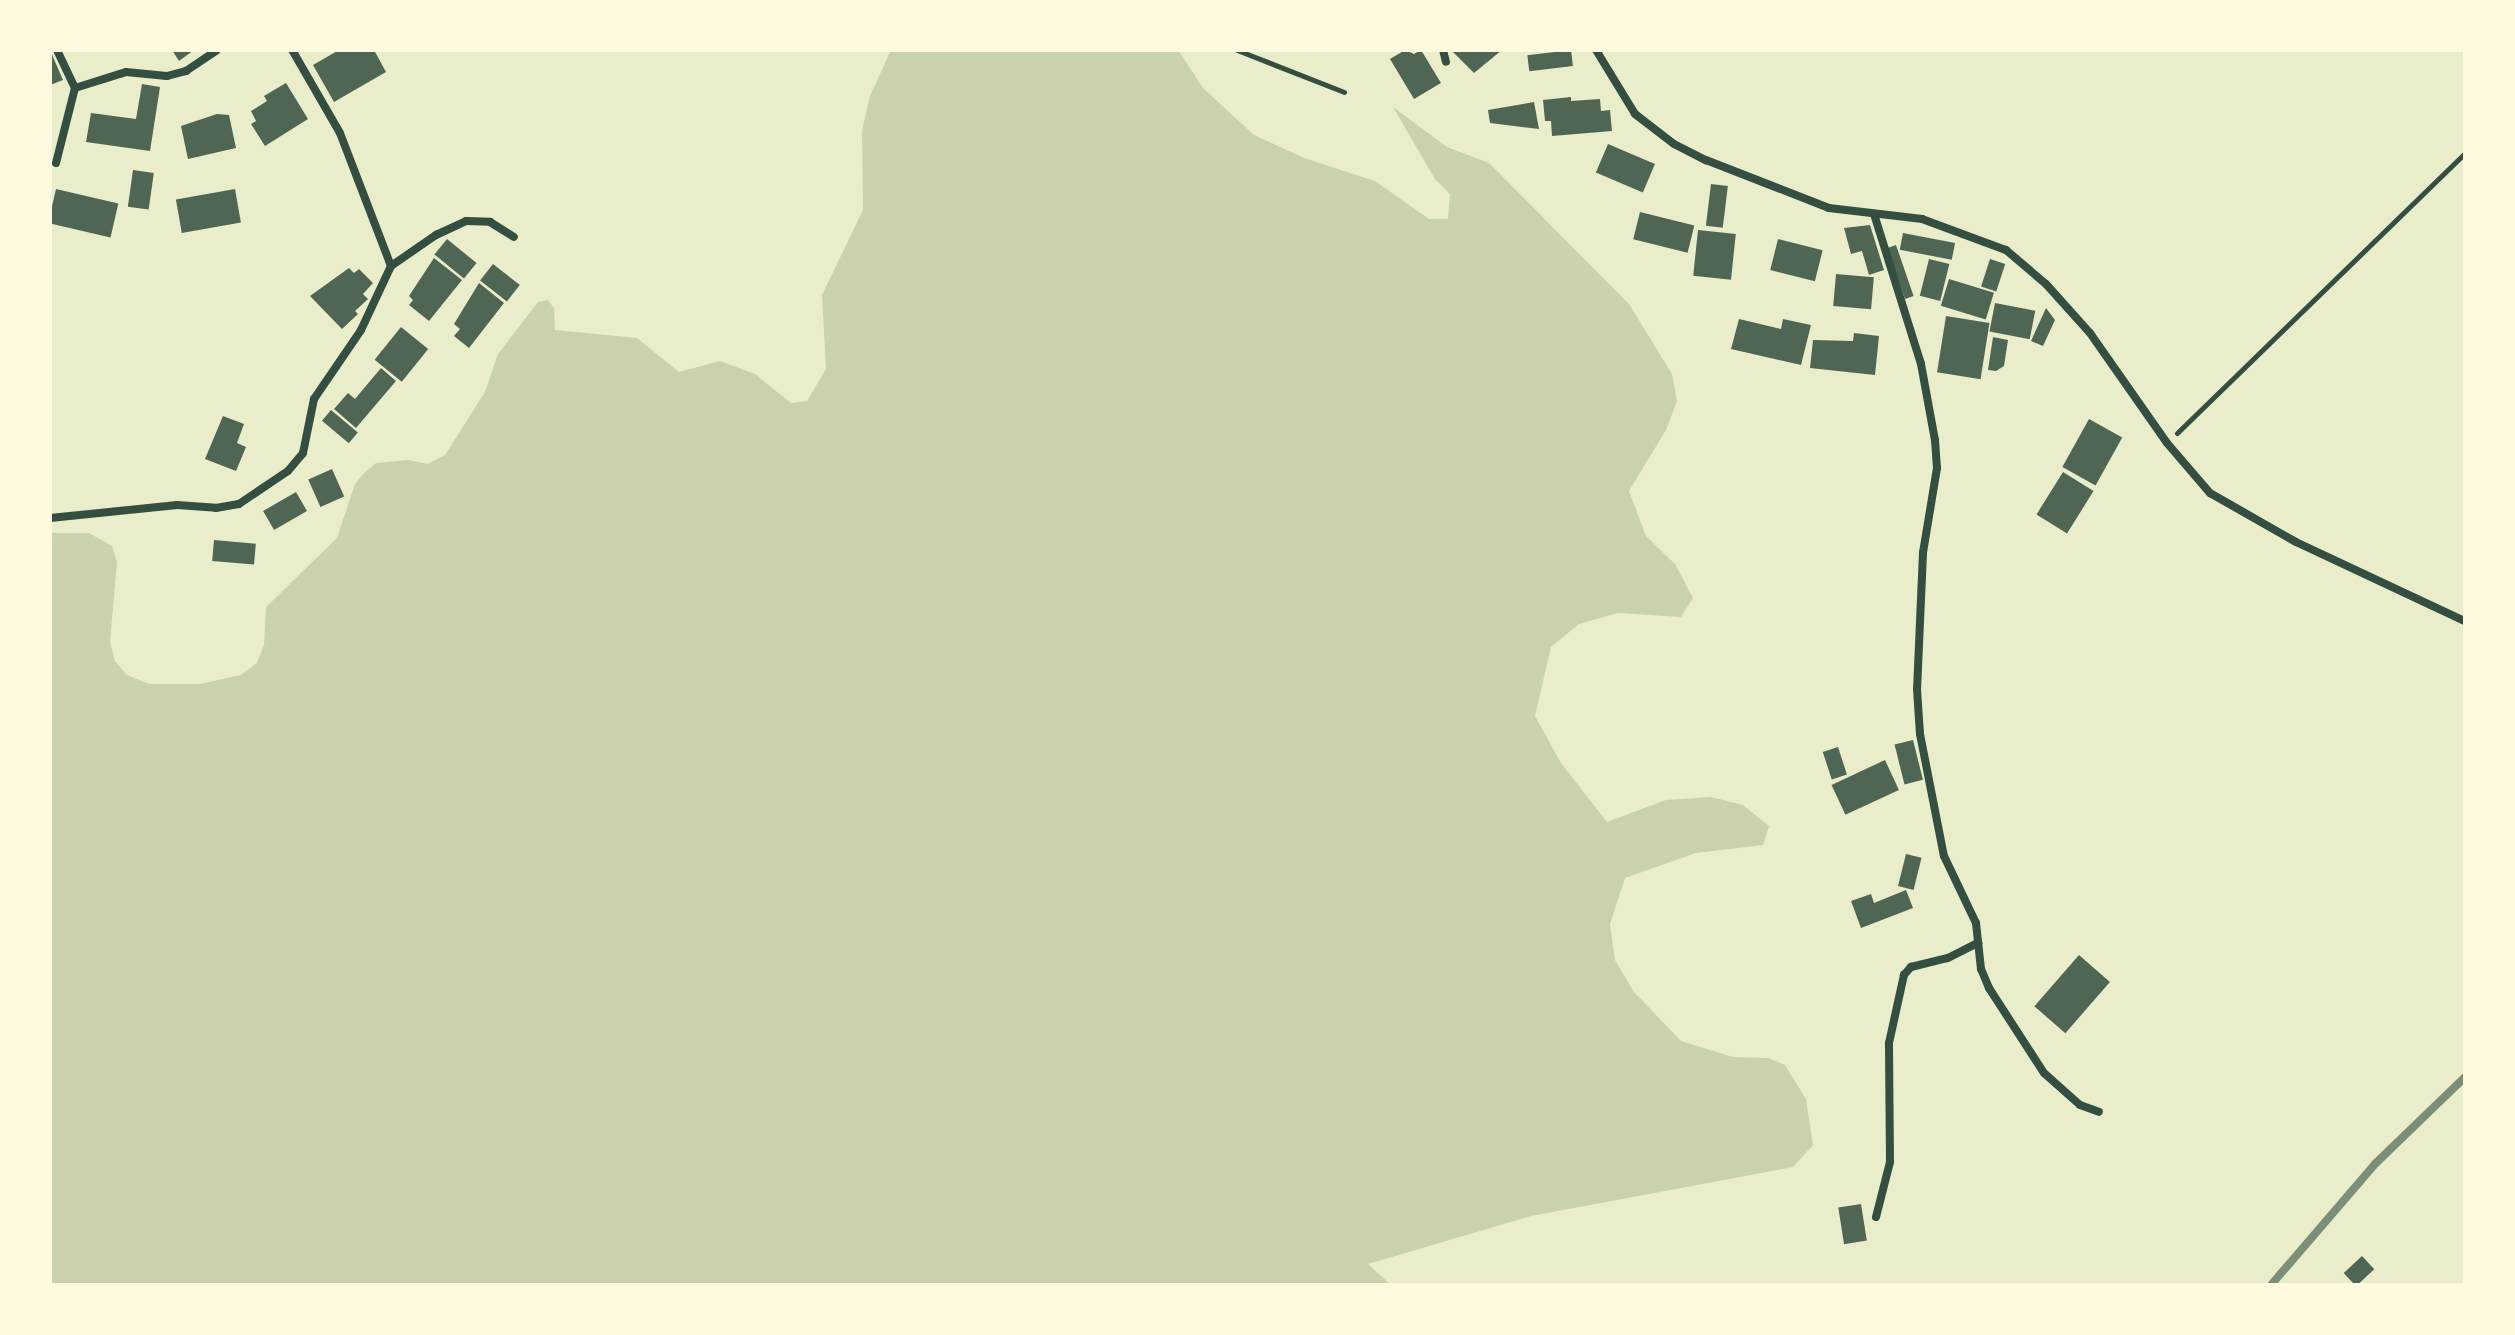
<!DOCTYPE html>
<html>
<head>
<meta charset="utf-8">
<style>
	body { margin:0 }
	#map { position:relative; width:2515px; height:1335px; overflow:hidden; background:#e9edc9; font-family:"Nunito Sans",sans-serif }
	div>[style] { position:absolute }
	.green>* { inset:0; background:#cad2ad }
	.building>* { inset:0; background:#4f6655; transform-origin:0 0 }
	.path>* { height:5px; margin:-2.5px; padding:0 2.5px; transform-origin:2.5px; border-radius:2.5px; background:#344e41 }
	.service>* { height:8px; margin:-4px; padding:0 4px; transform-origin:4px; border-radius:4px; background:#344e41 }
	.rail>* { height:8px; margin:-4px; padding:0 4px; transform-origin:4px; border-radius:4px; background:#7c8e77 }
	span { translate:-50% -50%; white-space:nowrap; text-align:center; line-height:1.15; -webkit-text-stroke:10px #fefae0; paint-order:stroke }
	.frame { position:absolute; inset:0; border:52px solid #fefae0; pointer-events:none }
</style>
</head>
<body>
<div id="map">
	<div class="green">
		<div style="clip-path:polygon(891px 50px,1178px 50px,1203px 88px,1254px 135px,1304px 158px,1375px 181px,1429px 219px,1448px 219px,1450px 194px,1435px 179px,1393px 107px,1447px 147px,1489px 163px,1629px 304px,1672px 374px,1677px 401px,1666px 430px,1629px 491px,1646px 536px,1675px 564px,1693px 598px,1681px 617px,1618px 613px,1579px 624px,1551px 647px,1535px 716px,1561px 763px,1607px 822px,1666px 800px,1711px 797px,1743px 805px,1769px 826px,1763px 845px,1696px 853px,1625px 878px,1610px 924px,1615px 960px,1634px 992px,1681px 1041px,1733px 1057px,1768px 1058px,1785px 1065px,1806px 1099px,1813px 1145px,1793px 1167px,1531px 1216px,1368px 1264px,1391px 1285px,50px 1285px,50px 533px,89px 533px,112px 546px,117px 562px,110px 642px,115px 661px,127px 675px,149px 684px,200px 684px,241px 675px,257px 663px,264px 645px,266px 607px,337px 538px,355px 484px,365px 472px,376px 463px,409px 460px,428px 464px,445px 455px,485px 392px,498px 354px,538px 302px,548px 300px,554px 308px,555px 330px,637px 338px,679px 372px,720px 361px,755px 374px,791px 403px,807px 401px,826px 369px,822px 295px,863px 210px,862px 131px,870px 96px)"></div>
	</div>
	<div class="building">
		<div style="clip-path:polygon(50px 50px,63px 80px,50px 85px)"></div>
		<div style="clip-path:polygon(172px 50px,194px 50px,179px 61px)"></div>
		<div style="clip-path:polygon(339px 50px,374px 50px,386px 72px,334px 102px,313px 65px)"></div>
		<div style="clip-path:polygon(1405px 50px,1414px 54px,1421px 50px,1441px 83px,1414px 99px,1390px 59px)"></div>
		<div style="clip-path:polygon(1451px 50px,1502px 50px,1474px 73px)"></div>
		<div style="left:1571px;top:50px;width:16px;height:44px;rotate:83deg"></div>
		<div style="clip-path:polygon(286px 83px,308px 119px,265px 146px,251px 124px,256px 121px,251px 111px,267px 101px,264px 96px)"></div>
		<div style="clip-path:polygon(142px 84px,160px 87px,150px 151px,86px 142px,91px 113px,136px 119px)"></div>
		<div style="clip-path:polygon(1571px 97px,1571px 101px,1600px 99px,1601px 111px,1610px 110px,1612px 131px,1552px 136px,1551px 121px,1545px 121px,1543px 100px)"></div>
		<div style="clip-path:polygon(1534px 102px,1539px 129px,1490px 123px,1488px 110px)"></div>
		<div style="clip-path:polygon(217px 114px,229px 115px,236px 148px,188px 159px,181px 126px)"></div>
		<div style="left:1608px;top:144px;width:51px;height:31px;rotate:23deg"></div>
		<div style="left:133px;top:170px;width:21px;height:37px;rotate:8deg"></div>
		<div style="left:1711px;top:184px;width:17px;height:42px;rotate:7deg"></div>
		<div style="left:56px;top:189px;width:64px;height:35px;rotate:13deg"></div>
		<div style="left:235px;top:189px;width:34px;height:60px;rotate:80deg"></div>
		<div style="left:1640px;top:212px;width:56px;height:28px;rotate:14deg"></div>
		<div style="clip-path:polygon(1870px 225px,1884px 270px,1869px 275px,1862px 251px,1851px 254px,1844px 228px)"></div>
		<div style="left:1698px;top:230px;width:38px;height:46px;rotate:6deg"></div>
		<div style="left:1903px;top:233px;width:53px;height:17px;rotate:11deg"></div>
		<div style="left:447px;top:239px;width:38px;height:20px;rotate:39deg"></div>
		<div style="left:1778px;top:239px;width:46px;height:32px;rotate:14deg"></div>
		<div style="left:1896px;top:245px;width:54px;height:9px;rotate:71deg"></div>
		<div style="clip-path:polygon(434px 258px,462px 280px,429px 321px,409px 305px,413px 300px,409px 296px)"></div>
		<div style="left:1929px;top:259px;width:21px;height:38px;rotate:14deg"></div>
		<div style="left:1990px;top:259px;width:16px;height:29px;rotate:18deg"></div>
		<div style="left:493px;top:264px;width:34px;height:21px;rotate:38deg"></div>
		<div style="clip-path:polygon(349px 268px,354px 273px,359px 269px,373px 283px,363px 294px,368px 299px,355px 311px,358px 314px,342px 329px,310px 296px)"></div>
		<div style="left:1836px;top:274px;width:38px;height:32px;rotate:5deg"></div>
		<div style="left:1949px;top:279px;width:47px;height:28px;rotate:17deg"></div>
		<div style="clip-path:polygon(479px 283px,504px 303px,469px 348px,454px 336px,460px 329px,454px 324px)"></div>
		<div style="left:1995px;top:303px;width:41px;height:29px;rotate:11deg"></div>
		<div style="clip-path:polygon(2046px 308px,2055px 320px,2043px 346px,2031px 341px)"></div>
		<div style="left:1946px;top:316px;width:44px;height:57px;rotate:9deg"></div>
		<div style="clip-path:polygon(1739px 319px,1781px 329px,1783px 319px,1811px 325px,1801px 365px,1731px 349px)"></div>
		<div style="left:401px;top:327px;width:35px;height:42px;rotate:39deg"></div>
		<div style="clip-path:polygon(1854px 333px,1879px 336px,1875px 375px,1810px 368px,1813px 340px,1853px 341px)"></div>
		<div style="clip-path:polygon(1993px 337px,2008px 340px,2004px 366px,1996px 371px,1988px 370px)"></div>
		<div style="clip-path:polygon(381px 368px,396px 381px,356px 428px,334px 409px,348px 393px,355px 399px)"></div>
		<div style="left:331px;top:410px;width:35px;height:14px;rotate:40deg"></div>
		<div style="clip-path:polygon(223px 416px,244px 424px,237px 443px,246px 447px,236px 471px,205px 459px)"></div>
		<div style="left:2089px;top:419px;width:38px;height:55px;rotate:29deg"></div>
		<div style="left:332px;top:469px;width:30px;height:26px;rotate:66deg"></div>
		<div style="left:2063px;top:472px;width:36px;height:50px;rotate:32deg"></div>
		<div style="left:296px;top:492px;width:22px;height:38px;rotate:60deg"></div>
		<div style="left:214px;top:540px;width:42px;height:21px;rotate:5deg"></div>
		<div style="left:1913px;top:740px;width:41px;height:19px;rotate:76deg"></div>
		<div style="left:1838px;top:747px;width:29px;height:16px;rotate:72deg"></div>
		<div style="left:1885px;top:760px;width:33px;height:59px;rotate:65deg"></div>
		<div style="left:1906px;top:854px;width:16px;height:33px;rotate:14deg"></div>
		<div style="clip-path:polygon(1906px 890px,1913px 908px,1861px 928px,1851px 901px,1871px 894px,1874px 903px)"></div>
		<div style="left:2079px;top:955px;width:41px;height:68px;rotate:41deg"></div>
		<div style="left:1861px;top:1204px;width:37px;height:23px;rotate:81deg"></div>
		<div style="left:2362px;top:1256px;width:18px;height:25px;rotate:47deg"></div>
	</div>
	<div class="path">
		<div style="left:1237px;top:50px;width:115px;rotate:21.4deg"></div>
		<div style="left:2177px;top:433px;width:402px;rotate:-44.2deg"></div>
	</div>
	<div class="service">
		<div style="left:57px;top:50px;width:42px;rotate:64.7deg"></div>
		<div style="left:75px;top:88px;width:53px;rotate:-17.4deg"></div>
		<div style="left:126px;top:72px;width:41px;rotate:5.6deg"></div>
		<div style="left:167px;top:76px;width:20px;rotate:-15deg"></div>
		<div style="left:186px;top:71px;width:37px;rotate:-34deg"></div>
		<div style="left:1443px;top:50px;width:12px;rotate:76deg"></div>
		<div style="left:1596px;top:50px;width:75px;rotate:58.6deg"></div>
		<div style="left:1635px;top:114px;width:49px;rotate:37.6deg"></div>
		<div style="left:1674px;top:144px;width:36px;rotate:27deg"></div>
		<div style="left:1706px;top:160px;width:132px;rotate:21.3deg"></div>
		<div style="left:1829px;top:208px;width:94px;rotate:6.7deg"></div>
		<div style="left:1922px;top:219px;width:90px;rotate:20.3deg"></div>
		<div style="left:2006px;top:250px;width:52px;rotate:40.4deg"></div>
		<div style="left:2046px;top:284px;width:66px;rotate:48.1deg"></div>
		<div style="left:2090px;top:333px;width:134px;rotate:55deg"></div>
		<div style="left:2167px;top:443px;width:66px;rotate:49.3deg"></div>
		<div style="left:2210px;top:493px;width:99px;rotate:29.7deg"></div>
		<div style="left:2296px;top:542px;width:187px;rotate:25.1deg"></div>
		<div style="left:56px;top:163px;width:77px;rotate:-75.8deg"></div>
		<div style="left:1874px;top:214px;width:157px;rotate:72.6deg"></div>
		<div style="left:1921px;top:364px;width:77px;rotate:79.6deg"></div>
		<div style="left:1935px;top:440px;width:28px;rotate:86deg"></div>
		<div style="left:1937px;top:468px;width:86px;rotate:99.4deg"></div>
		<div style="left:1923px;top:553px;width:136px;rotate:92.5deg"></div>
		<div style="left:1917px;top:689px;width:45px;rotate:86.2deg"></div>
		<div style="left:1920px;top:734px;width:124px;rotate:78.9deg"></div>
		<div style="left:1944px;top:856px;width:74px;rotate:64.5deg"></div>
		<div style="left:1976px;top:923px;width:46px;rotate:83.8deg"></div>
		<div style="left:1981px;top:969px;width:21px;rotate:67deg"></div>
		<div style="left:1989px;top:988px;width:101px;rotate:57.1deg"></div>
		<div style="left:2044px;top:1073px;width:48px;rotate:41.6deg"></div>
		<div style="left:2080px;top:1105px;width:20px;rotate:20deg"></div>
		<div style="left:391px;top:266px;width:55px;rotate:-34.6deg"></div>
		<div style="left:436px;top:235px;width:33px;rotate:-25deg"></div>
		<div style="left:466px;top:221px;width:24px;rotate:2deg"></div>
		<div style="left:490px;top:222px;width:28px;rotate:32deg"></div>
		<div style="left:50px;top:518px;width:128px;rotate:-5.8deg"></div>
		<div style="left:177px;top:505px;width:39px;rotate:4deg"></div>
		<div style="left:216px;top:508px;width:23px;rotate:-10deg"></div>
		<div style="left:239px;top:504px;width:59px;rotate:-34deg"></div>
		<div style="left:288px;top:471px;width:23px;rotate:-50deg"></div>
		<div style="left:303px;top:453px;width:55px;rotate:-78.5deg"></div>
		<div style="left:314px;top:399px;width:83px;rotate:-55.7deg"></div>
		<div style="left:361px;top:330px;width:71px;rotate:-64.9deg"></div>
		<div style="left:391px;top:266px;width:142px;rotate:-111deg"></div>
		<div style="left:340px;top:133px;width:96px;rotate:-120deg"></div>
		<div style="left:1876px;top:1217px;width:57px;rotate:-75.7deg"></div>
		<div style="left:1890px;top:1162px;width:119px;rotate:-90.5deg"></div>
		<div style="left:1889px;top:1043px;width:70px;rotate:-77.6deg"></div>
		<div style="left:1904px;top:975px;width:11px;rotate:-49deg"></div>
		<div style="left:1911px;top:967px;width:38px;rotate:-14deg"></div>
		<div style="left:1948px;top:958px;width:34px;rotate:-27deg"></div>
	</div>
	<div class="rail">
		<div style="left:2271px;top:1285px;width:161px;rotate:-49.3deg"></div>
		<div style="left:2376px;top:1163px;width:124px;rotate:-44deg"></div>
	</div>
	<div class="frame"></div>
</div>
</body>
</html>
